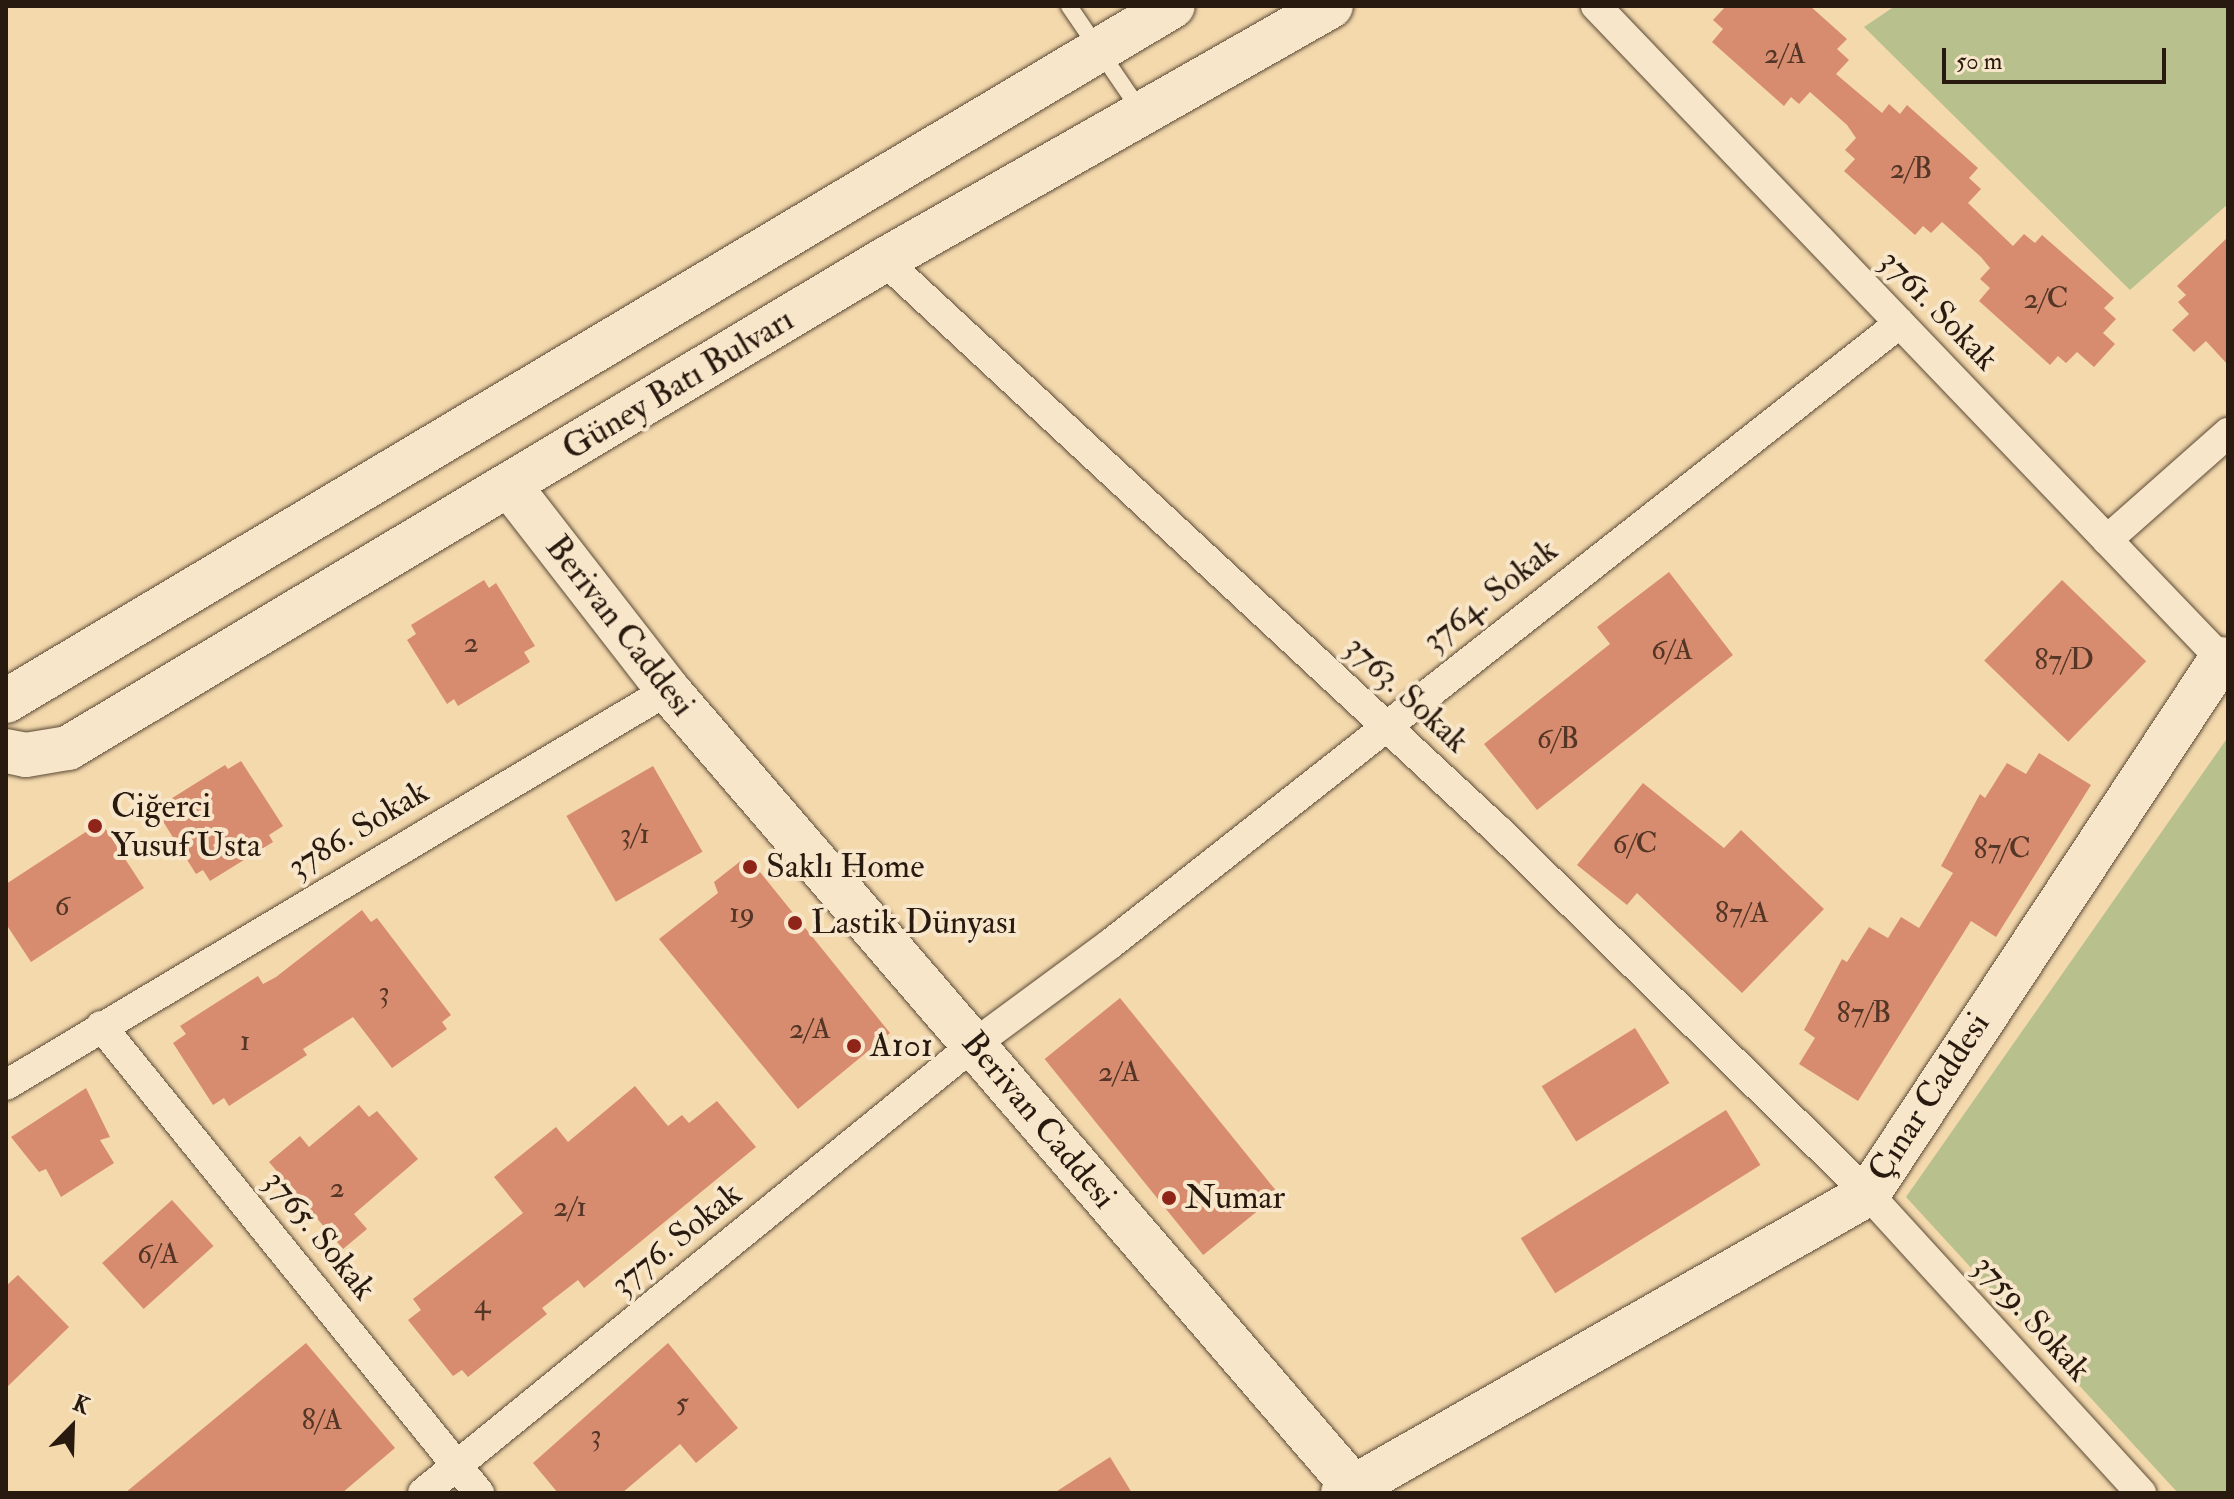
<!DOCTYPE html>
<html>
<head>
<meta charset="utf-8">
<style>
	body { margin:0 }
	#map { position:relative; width:2234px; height:1499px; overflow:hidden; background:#f4d9ad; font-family:"IM FELL Double Pica",serif }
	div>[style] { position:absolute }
	.green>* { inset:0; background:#b8c08d }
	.building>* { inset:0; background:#d88c6f; transform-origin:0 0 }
	.roads { filter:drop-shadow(0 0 2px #5b4a36) drop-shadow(0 0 2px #5b4a36) }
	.lane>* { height:16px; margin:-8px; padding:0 8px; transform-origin:8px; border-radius:8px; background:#f8e6ca }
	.street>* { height:30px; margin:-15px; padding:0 15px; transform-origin:15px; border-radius:15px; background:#f8e6ca }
	.secondary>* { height:44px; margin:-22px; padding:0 22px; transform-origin:22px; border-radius:22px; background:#f8e6ca }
	.dots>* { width:22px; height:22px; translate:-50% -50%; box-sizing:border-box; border:4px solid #f8e6ca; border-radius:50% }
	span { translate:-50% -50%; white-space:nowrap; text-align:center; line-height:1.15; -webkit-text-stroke:8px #f8e6ca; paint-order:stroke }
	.number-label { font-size:30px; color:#543627 }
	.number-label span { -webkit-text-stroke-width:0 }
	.street-label { font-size:34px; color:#281a0f }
	.poi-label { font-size:34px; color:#281a0f }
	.left { translate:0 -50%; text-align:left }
	.frame { position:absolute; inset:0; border:8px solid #281a0f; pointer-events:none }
	.north { position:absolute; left:32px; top:1387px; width:80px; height:80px; -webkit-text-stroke:6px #f8e6ca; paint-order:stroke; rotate:23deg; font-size:22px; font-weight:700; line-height:32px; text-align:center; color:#281a0f }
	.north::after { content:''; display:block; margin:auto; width:28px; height:36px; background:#281a0f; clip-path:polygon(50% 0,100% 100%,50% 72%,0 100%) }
	.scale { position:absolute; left:1942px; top:48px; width:224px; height:36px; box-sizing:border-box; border:4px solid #281a0f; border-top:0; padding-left:10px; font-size:24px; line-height:28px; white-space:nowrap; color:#281a0f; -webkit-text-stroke:6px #f8e6ca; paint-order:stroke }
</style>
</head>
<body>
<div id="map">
	<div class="green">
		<div style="clip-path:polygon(1895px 6px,2228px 6px,2228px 204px,2130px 290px,1864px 27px)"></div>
		<div style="clip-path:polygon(2228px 737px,2228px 1493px,2178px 1493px,1906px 1197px)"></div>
	</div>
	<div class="building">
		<div style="clip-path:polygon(1726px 6px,1810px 6px,1847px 39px,1837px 49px,1849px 60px,1836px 74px,1882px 113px,1889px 104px,1900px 114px,1907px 105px,1978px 168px,1969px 178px,1981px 189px,1968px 203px,2013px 246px,2024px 234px,2035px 243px,2042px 235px,2114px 298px,2104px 308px,2116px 319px,2103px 333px,2115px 344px,2094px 367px,2077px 352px,2066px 363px,2058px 356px,2050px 365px,1979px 301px,1990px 288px,1980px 279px,1990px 268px,1981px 257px,1942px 222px,1931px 233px,1923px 226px,1915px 235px,1844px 171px,1855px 159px,1845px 150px,1856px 138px,1847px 125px,1810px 92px,1799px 104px,1791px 97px,1784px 106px,1712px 42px,1723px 29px,1713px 20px)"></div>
		<div style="clip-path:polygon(2228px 237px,2228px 365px,2206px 341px,2194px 352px,2172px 330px,2189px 314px,2178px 302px,2186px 295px,2177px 286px)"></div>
		<div style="clip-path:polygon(1669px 572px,1733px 655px,1537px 810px,1484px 744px,1610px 644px,1597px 627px)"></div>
		<div style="clip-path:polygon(484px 580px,489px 588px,496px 583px,535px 646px,524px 652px,530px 662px,458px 706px,454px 699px,447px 704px,407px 640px,416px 634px,411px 625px)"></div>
		<div style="left:2062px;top:580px;width:117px;height:112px;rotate:44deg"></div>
		<div style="clip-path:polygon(2039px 753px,2091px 785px,1996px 937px,1971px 921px,1858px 1101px,1799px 1064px,1815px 1038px,1804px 1030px,1842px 959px,1847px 962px,1869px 927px,1888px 938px,1901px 917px,1919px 928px,1953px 873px,1941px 866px,1980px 794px,1985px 798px,2007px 763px,2026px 774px)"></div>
		<div style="clip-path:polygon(241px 761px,283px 826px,269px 835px,273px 842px,210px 881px,203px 870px,196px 874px,159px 815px,173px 806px,169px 800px,225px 765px,228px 769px)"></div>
		<div style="left:653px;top:766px;width:99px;height:100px;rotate:60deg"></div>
		<div style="clip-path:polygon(1643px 783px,1724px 848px,1741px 830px,1824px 909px,1742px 993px,1637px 893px,1627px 905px,1577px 865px)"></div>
		<div style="clip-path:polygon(101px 822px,144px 888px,31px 962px,6px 924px,6px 884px)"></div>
		<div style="clip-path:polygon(747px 856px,890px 1033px,798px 1109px,659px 939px,718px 893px,714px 882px)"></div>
		<div style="clip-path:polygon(362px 910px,371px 922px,377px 918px,451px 1015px,442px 1022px,447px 1029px,392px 1068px,353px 1017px,303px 1049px,307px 1055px,229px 1106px,224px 1098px,213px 1105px,173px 1043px,186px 1034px,180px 1026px,258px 976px,263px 984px,276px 977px)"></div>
		<div style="left:1120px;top:998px;width:252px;height:97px;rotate:51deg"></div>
		<div style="left:1635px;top:1028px;width:65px;height:110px;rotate:58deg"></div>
		<div style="clip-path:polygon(635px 1086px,668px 1126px,682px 1115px,689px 1123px,717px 1101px,756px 1147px,584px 1288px,578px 1280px,542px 1308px,547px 1314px,468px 1377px,462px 1370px,453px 1376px,408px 1320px,421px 1310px,413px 1299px,523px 1213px,494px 1177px,556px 1127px,568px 1142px)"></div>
		<div style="clip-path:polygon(86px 1088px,110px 1137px,100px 1140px,114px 1163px,61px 1197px,46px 1169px,39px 1172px,11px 1137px)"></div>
		<div style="clip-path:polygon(359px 1105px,369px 1117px,377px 1111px,418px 1159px,354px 1214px,367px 1229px,343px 1249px,269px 1162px,300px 1136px,309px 1147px)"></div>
		<div style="left:1726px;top:1110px;width:65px;height:242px;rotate:58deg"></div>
		<div style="left:172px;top:1200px;width:62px;height:94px;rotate:48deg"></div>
		<div style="clip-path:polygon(18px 1275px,69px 1327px,6px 1388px,6px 1286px)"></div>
		<div style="clip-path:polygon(306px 1343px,395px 1448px,342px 1493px,125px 1493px)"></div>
		<div style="clip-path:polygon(668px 1343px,738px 1428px,696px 1463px,680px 1444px,622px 1493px,558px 1493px,533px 1463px)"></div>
		<div style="clip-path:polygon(1110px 1457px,1132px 1493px,1054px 1493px)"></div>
	</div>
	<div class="roads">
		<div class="lane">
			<div style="left:1069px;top:6px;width:126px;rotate:55.7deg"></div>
		</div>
		<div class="street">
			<div style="left:1596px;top:6px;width:914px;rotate:46.24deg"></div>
			<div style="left:884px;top:260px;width:839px;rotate:42.88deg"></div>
			<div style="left:1499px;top:831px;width:518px;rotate:44.53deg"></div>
			<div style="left:1868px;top:1194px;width:405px;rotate:47.6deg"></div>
			<div style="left:2107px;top:540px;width:162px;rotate:-41.5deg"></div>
			<div style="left:101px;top:1026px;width:601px;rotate:51.01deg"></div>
			<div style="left:6px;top:1085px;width:771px;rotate:-30.82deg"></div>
			<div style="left:423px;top:1493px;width:713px;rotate:-39.14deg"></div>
			<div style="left:976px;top:1043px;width:165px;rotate:-36.4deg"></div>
			<div style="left:1109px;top:945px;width:1006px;rotate:-38.18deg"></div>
		</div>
		<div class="secondary">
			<div style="left:509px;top:485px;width:259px;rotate:52.2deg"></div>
			<div style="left:668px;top:690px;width:1059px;rotate:49.29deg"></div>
			<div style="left:6px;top:701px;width:1358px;rotate:-30.78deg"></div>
			<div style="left:6px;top:751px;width:20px;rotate:11deg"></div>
			<div style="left:26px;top:755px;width:43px;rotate:-9.5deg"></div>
			<div style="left:68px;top:748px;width:951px;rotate:-30.88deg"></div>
			<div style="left:884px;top:260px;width:514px;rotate:-29.61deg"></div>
			<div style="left:1343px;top:1493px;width:604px;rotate:-29.66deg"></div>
			<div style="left:1868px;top:1194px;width:641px;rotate:-56.58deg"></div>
		</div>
	</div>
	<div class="dots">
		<div style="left:95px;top:826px;background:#8f2418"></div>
		<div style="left:750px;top:867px;background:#8f2418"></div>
		<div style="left:795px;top:923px;background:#8f2418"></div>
		<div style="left:854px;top:1046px;background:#8f2418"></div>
		<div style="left:1169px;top:1198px;background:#8f2418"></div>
	</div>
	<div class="number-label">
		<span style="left:1785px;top:54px">2/A</span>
		<span style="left:1911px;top:169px">2/B</span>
		<span style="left:2046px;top:299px">2/C</span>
		<span style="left:471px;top:643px">2</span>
		<span style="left:1672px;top:650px">6/A</span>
		<span style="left:2064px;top:660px">87/D</span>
		<span style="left:1558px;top:739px">6/B</span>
		<span style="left:635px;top:834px">3/1</span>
		<span style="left:1635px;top:844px">6/C</span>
		<span style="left:2002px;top:849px">87/C</span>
		<span style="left:62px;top:906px">6</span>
		<span style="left:742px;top:913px">19</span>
		<span style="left:1742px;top:913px">87/A</span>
		<span style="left:384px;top:992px">3</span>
		<span style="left:1864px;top:1013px">87/B</span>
		<span style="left:810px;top:1029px">2/A</span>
		<span style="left:245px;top:1041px">1</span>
		<span style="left:1119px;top:1072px">2/A</span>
		<span style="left:337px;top:1188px">2</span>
		<span style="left:570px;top:1207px">2/1</span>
		<span style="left:158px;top:1254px">6/A</span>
		<span style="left:482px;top:1304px">4</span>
		<span style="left:682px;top:1403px">5</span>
		<span style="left:322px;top:1420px">8/A</span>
		<span style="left:596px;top:1435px">3</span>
	</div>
	<div class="street-label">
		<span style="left:1939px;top:310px;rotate:46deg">3761. Sokak</span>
		<span style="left:678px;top:384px;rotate:-31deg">Güney Batı Bulvarı</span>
		<span style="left:1490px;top:595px;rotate:-38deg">3764. Sokak</span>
		<span style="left:620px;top:626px;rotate:52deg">Berivan Caddesi</span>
		<span style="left:1407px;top:694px;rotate:43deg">3763. Sokak</span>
		<span style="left:358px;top:829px;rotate:-31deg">3786. Sokak</span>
		<span style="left:1929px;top:1097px;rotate:-57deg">Çınar Caddesi</span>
		<span style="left:1039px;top:1120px;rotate:50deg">Berivan Caddesi</span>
		<span style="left:320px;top:1235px;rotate:51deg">3765. Sokak</span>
		<span style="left:676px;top:1239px;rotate:-39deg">3776. Sokak</span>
		<span style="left:2032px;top:1318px;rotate:48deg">3759. Sokak</span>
	</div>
	<div class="poi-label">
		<span class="left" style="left:111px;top:826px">Ciğerci<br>Yusuf Usta</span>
		<span class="left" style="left:766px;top:867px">Saklı Home</span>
		<span class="left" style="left:811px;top:923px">Lastik Dünyası</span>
		<span class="left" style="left:870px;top:1046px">A101</span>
		<span class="left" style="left:1185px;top:1198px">Numar</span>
	</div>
	<div class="frame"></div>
	<div class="north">K</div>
	<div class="scale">50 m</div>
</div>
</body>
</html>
